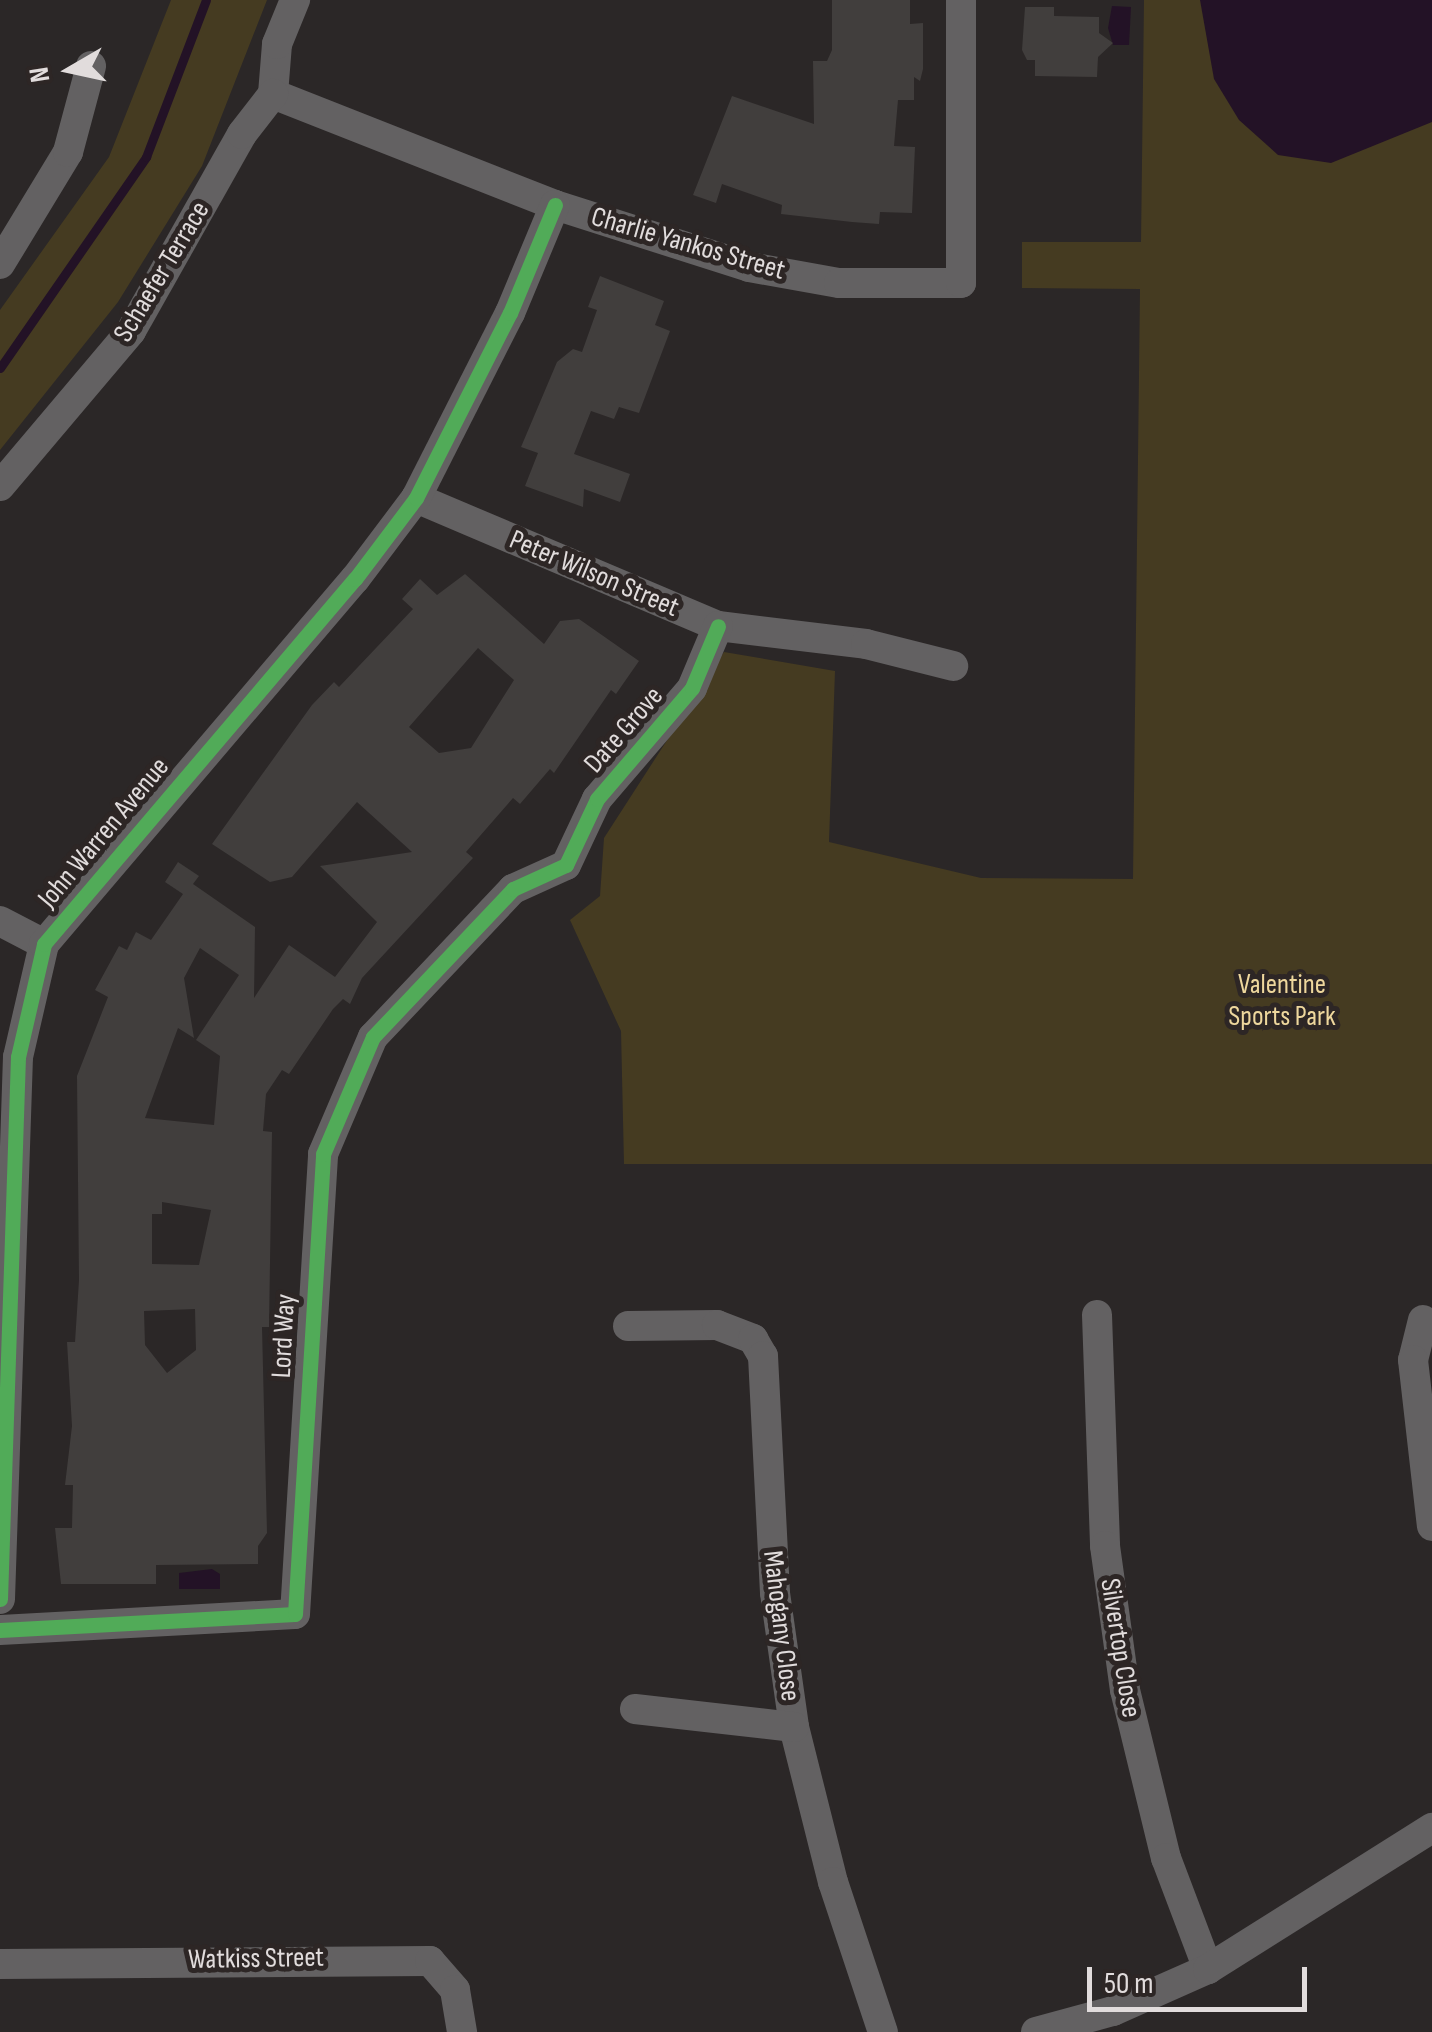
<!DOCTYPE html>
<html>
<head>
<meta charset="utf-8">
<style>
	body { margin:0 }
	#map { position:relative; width:1432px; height:2032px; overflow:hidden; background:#2b2727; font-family:"Sofia Sans Condensed",sans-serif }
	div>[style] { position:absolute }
	.green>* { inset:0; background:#453b21 }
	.water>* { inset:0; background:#231226 }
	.stream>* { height:9px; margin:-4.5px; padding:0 4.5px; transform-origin:4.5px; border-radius:4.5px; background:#231226 }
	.building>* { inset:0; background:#413e3d }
	.street>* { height:30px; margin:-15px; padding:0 15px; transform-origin:15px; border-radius:15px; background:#636162 }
	.cycleway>* { height:15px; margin:-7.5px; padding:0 7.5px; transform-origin:7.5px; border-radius:7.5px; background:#51ab58 }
	span { translate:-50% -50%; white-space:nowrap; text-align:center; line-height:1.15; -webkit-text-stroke:10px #2d2625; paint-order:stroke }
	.street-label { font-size:28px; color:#e1dcdc }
	.park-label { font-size:28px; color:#eed79d }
	.north { position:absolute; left:20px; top:20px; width:100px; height:100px; -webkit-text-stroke:8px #2d2625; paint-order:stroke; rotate:261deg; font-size:28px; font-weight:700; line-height:40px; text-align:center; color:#e1dcdc }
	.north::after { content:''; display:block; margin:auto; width:35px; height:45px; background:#e1dcdc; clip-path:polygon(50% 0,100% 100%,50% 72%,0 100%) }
	.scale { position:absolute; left:1087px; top:1967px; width:220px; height:45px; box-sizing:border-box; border:5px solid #e1dcdc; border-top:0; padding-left:12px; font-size:30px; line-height:35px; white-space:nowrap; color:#e1dcdc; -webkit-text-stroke:8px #2d2625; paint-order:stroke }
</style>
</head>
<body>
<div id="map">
	<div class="green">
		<div style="clip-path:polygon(171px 0,267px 0,202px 166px,118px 302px,0 450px,0 310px,109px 157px)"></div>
		<div style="clip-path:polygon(1144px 0,1432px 0,1432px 1164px,624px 1164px,621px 1031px,570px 920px,600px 896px,604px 838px,724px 652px,835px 671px,829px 842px,981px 878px,1133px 879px,1140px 289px,1022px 288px,1022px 242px,1141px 242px)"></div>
	</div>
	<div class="water">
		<div style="clip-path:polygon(1200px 0,1432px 0,1432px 122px,1331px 163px,1278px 155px,1239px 120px,1214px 79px)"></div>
		<div style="clip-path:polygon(1112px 6px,1131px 7px,1129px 45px,1113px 45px,1108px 28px)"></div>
		<div style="clip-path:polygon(212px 1569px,220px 1574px,220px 1589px,179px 1589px,179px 1573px)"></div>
	</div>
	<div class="stream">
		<div style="left:0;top:368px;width:257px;rotate:-55.3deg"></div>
		<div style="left:146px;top:157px;width:168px;rotate:-69.1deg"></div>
	</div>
	<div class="building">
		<div style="clip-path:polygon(832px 0,910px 0,910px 24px,923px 23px,923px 69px,920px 81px,914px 77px,914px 100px,898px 100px,894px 146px,915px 147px,912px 213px,880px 212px,879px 224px,852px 222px,781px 214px,782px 205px,722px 184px,716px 203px,693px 195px,732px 96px,814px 124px,813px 61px,827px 61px,832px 50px)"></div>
		<div style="clip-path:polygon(1025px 7px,1054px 7px,1054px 16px,1099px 17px,1099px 33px,1113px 43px,1098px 57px,1097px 77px,1035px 76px,1035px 60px,1027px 60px,1022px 50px)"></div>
		<div style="clip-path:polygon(600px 276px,664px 301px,655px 325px,670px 331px,639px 413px,619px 407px,614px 419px,591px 411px,574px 454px,630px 474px,620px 502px,584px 489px,583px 507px,525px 486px,538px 453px,521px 447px,557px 362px,573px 349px,582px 352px,597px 310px,588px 307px)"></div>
		<div style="clip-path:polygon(evenodd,465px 574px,544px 644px,560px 621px,579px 619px,639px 661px,616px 694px,611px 690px,554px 773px,550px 769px,520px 804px,513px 798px,466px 852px,473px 858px,362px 978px,350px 1004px,343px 999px,333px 1009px,289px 1074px,282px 1070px,266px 1094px,263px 1131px,272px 1132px,269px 1327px,262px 1327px,267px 1533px,258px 1546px,258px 1564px,156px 1565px,156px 1584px,61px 1584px,55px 1528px,72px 1528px,73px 1485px,65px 1485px,72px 1426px,67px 1342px,75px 1342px,79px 1280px,77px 1076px,108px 997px,95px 990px,119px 946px,127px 950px,136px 932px,151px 940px,183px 894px,165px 882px,178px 862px,199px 876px,193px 884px,255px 927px,254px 998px,289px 945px,335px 977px,377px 922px,320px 866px,412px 852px,357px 802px,292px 877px,270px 882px,212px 844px,312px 705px,334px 682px,339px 687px,413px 609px,402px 599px,420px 579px,437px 595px,465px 574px,478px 648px,514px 680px,471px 748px,439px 753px,409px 727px,478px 648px,465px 574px,200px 948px,239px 975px,196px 1040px,220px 1056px,214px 1125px,145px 1118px,178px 1028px,194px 1038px,184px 978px,200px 948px,465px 574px,162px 1202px,211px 1210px,199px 1265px,152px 1264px,152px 1214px,162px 1214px,162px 1202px,465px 574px,195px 1309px,196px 1350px,167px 1373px,145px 1345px,144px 1311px,195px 1309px)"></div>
	</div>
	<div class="street">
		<div style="left:273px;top:94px;width:303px;rotate:21.5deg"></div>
		<div style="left:555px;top:205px;width:204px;rotate:17.7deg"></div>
		<div style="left:749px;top:267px;width:91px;rotate:10.1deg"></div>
		<div style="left:839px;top:283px;width:122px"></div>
		<div style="left:961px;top:283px;width:283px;rotate:-90deg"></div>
		<div style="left:273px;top:94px;width:50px;rotate:-85.4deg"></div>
		<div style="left:277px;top:44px;width:48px;rotate:-67.8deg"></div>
		<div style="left:0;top:264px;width:131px;rotate:-58.7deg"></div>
		<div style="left:68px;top:152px;width:89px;rotate:-75deg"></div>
		<div style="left:0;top:486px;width:203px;rotate:-49.8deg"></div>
		<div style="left:131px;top:331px;width:226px;rotate:-60.6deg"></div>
		<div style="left:242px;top:134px;width:51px;rotate:-52.2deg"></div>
		<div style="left:416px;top:498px;width:328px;rotate:23deg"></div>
		<div style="left:718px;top:626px;width:149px;rotate:6.9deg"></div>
		<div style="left:866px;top:644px;width:90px;rotate:14.2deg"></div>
		<div style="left:0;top:921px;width:50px;rotate:27.6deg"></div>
		<div style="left:1097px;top:1315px;width:231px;rotate:88deg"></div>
		<div style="left:1105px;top:1546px;width:145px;rotate:82.1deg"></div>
		<div style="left:1125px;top:1690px;width:173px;rotate:76.3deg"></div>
		<div style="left:1166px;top:1858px;width:119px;rotate:69.3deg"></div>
		<div style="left:1423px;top:1320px;width:41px;rotate:104deg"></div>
		<div style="left:1413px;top:1360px;width:167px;rotate:83.5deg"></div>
		<div style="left:628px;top:1326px;width:89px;rotate:-0.6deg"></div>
		<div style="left:717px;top:1325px;width:39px;rotate:21deg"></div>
		<div style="left:753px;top:1339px;width:20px;rotate:60deg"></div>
		<div style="left:763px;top:1356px;width:237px;rotate:87.1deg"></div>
		<div style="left:775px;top:1593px;width:135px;rotate:81.9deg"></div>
		<div style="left:794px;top:1727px;width:160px;rotate:75.9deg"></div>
		<div style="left:833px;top:1882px;width:158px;rotate:71.6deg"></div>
		<div style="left:0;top:1599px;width:542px;rotate:-88.1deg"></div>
		<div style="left:18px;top:1057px;width:116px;rotate:-77deg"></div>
		<div style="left:44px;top:944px;width:480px;rotate:-49.6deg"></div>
		<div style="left:355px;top:579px;width:101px;rotate:-53deg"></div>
		<div style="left:416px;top:498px;width:208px;rotate:-63.1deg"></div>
		<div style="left:510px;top:313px;width:117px;rotate:-67.4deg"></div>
		<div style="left:0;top:1630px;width:295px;rotate:-3.1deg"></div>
		<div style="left:295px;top:1614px;width:461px;rotate:-86.5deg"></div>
		<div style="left:323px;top:1154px;width:127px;rotate:-66.9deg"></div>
		<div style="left:373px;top:1037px;width:204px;rotate:-46.6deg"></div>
		<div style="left:513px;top:889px;width:58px;rotate:-24.4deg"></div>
		<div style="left:566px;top:865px;width:73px;rotate:-64.8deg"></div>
		<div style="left:597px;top:799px;width:146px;rotate:-49.4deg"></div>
		<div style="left:692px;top:688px;width:67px;rotate:-67.2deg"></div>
		<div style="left:635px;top:1709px;width:160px;rotate:6.5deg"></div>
		<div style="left:0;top:1964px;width:430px;rotate:-0.4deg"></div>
		<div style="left:430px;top:1961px;width:38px;rotate:49deg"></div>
		<div style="left:455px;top:1990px;width:43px;rotate:80.5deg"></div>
		<div style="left:1036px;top:2032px;width:80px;rotate:-15.3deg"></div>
		<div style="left:1113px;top:2011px;width:104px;rotate:-23.9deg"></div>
		<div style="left:1208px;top:1969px;width:265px;rotate:-32.2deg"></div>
	</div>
	<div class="cycleway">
		<div style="left:0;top:1599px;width:542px;rotate:-88.1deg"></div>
		<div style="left:18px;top:1057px;width:116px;rotate:-77deg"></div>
		<div style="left:44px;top:944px;width:480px;rotate:-49.6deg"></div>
		<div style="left:355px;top:579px;width:101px;rotate:-53deg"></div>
		<div style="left:416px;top:498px;width:208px;rotate:-63.1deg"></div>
		<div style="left:510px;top:313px;width:117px;rotate:-67.4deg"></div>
		<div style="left:0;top:1630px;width:295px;rotate:-3.1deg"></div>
		<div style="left:295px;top:1614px;width:461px;rotate:-86.5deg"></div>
		<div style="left:323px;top:1154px;width:127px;rotate:-66.9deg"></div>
		<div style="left:373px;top:1037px;width:204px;rotate:-46.6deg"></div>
		<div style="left:513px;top:889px;width:58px;rotate:-24.4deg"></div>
		<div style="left:566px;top:865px;width:73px;rotate:-64.8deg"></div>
		<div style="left:597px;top:799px;width:146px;rotate:-49.4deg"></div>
		<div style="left:692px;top:688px;width:67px;rotate:-67.2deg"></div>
	</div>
	<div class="street-label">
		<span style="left:688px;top:244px;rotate:16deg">Charlie Yankos Street</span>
		<span style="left:162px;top:272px;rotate:-59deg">Schaefer Terrace</span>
		<span style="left:594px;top:574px;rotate:23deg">Peter Wilson Street</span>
		<span style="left:624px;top:730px;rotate:-49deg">Date Grove</span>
		<span style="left:104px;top:833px;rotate:-50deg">John Warren Avenue</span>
		<span style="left:284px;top:1336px;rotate:-87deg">Lord Way</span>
		<span style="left:781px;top:1626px;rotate:83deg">Mahogany Close</span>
		<span style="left:1120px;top:1648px;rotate:81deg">Silvertop Close</span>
		<span style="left:256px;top:1959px;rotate:-1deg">Watkiss Street</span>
	</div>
	<div class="park-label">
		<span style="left:1282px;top:1001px">Valentine<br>Sports Park</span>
	</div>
	<div class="north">N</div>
	<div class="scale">50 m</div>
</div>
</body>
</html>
